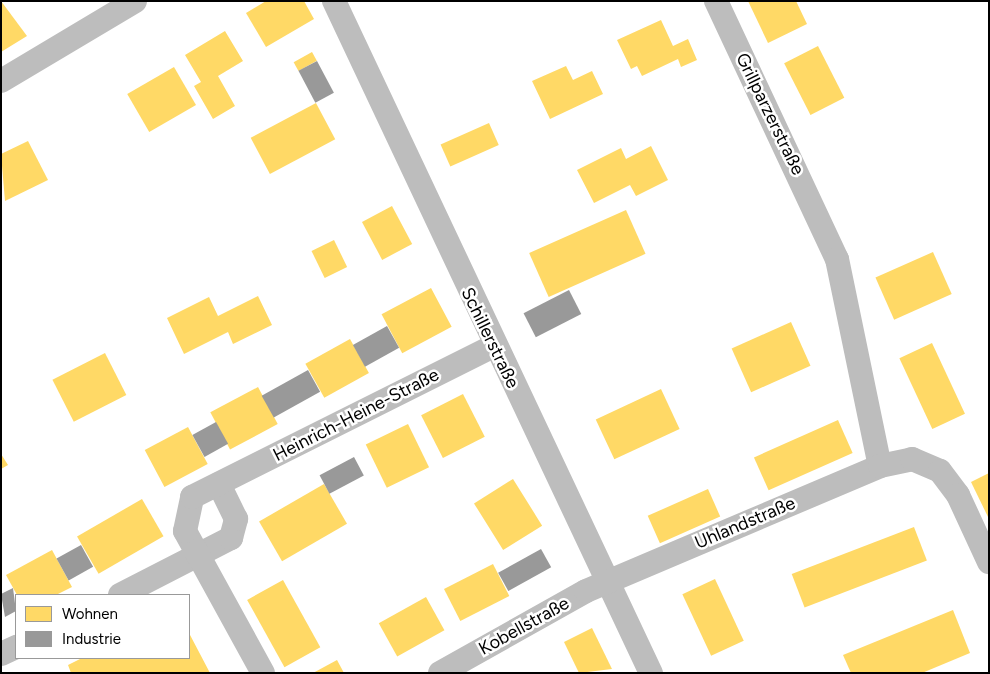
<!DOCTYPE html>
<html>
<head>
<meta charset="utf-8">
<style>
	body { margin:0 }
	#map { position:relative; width:990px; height:674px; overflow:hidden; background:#fff; font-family:Figtree,sans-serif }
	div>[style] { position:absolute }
	.homes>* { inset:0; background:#ffd966; transform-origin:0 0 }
	.industry>* { inset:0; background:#999; transform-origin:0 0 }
	.street>* { height:24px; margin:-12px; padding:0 12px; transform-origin:12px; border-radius:12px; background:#bdbdbd }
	span { translate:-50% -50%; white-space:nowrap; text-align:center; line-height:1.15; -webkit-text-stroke:5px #fff; paint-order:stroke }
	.street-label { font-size:18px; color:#000 }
	.frame { position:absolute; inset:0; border:2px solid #000; pointer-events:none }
	.legend { position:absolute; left:15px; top:594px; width:175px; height:65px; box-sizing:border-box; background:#fff; border:1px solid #999; margin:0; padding:6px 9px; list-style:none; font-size:15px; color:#000 }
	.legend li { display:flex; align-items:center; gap:10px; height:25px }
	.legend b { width:25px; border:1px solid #999 }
</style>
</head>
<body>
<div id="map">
	<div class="homes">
		<div style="clip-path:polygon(1px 1px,27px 36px,1px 52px)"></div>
		<div style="clip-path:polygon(266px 1px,304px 1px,314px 19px,266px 47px,246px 13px)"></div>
		<div style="clip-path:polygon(748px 1px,796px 1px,807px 24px,768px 43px)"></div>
		<div style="clip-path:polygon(661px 20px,673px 46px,688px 39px,697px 60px,681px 67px,678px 59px,642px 76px,637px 66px,631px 69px,617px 40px)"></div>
		<div style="clip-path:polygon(225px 31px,243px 61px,218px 76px,235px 106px,213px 119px,194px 86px,201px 82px,185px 55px)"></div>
		<div style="left:818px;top:46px;width:58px;height:38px;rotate:63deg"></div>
		<div style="left:312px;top:52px;width:10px;height:21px;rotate:61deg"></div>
		<div style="clip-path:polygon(566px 66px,573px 80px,592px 71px,603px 94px,550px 119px,532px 81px)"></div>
		<div style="left:174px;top:67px;width:44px;height:54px;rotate:60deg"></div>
		<div style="left:316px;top:103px;width:41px;height:74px;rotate:62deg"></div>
		<div style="left:489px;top:123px;width:24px;height:53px;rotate:66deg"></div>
		<div style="clip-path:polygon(28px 141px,48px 180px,5px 201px,1px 154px)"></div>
		<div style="clip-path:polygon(651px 146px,668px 180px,636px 196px,630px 185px,594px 203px,577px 170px,621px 148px,626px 159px)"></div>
		<div style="left:392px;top:206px;width:43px;height:34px;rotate:62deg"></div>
		<div style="left:626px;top:210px;width:48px;height:106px;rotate:66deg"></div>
		<div style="left:334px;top:240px;width:30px;height:25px;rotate:64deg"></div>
		<div style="left:933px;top:252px;width:46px;height:63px;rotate:66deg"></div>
		<div style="left:431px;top:288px;width:44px;height:56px;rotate:62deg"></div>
		<div style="clip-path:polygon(258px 296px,272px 325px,233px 344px,228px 332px,184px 354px,167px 318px,209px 297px,218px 316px)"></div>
		<div style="left:791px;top:322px;width:48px;height:65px;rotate:66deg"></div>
		<div style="left:350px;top:339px;width:39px;height:51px;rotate:61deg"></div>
		<div style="left:932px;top:343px;width:78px;height:36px;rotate:65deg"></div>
		<div style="left:105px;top:353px;width:47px;height:59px;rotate:63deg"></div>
		<div style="left:258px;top:387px;width:42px;height:54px;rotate:62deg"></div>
		<div style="left:661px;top:389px;width:44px;height:72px;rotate:65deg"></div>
		<div style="left:463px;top:394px;width:48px;height:47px;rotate:63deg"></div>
		<div style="left:838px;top:420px;width:36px;height:92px;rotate:66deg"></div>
		<div style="left:408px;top:424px;width:48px;height:47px;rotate:64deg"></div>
		<div style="left:188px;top:427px;width:42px;height:49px;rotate:62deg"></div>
		<div style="clip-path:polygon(1px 454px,8px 465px,1px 469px)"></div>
		<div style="clip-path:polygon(989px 473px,989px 519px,971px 482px)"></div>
		<div style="left:513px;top:479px;width:55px;height:46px;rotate:58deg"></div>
		<div style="left:324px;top:484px;width:46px;height:75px;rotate:60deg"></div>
		<div style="left:708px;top:489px;width:30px;height:66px;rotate:66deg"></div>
		<div style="left:142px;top:499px;width:43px;height:75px;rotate:60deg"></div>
		<div style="left:914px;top:527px;width:36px;height:131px;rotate:69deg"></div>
		<div style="clip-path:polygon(52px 550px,72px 587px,56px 595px,17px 595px,6px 575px)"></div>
		<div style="left:493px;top:564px;width:36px;height:55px;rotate:63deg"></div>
		<div style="left:715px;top:579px;width:68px;height:36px;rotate:65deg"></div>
		<div style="left:283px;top:580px;width:77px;height:41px;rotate:61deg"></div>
		<div style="left:426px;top:597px;width:38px;height:54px;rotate:61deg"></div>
		<div style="clip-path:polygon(953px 610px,970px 653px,922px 673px,851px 673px,843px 655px)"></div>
		<div style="clip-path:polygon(592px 628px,612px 669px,579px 673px,564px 642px)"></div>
		<div style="clip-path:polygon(189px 633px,210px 673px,71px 673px,68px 665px,82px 658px,189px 658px)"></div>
		<div style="clip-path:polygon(337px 660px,344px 673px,313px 673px)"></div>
	</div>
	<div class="industry">
		<div style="left:317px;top:61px;width:36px;height:21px;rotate:62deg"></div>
		<div style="left:569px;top:290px;width:27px;height:51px;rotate:63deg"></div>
		<div style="left:387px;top:326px;width:25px;height:39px;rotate:61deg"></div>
		<div style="left:308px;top:370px;width:25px;height:53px;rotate:61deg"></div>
		<div style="left:216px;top:422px;width:25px;height:27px;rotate:61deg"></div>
		<div style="left:354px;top:457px;width:21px;height:39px;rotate:62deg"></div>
		<div style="left:81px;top:545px;width:25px;height:28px;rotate:61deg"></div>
		<div style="left:541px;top:549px;width:21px;height:49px;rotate:61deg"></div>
		<div style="clip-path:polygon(13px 588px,16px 611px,5px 617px,1px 594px)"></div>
	</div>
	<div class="street">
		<div style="left:334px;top:1px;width:743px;rotate:64.75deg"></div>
		<div style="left:716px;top:1px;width:285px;rotate:64.9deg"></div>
		<div style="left:837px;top:259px;width:211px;rotate:78.3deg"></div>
		<div style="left:1px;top:81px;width:156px;rotate:-30.8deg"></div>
		<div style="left:120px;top:595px;width:125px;rotate:-27.2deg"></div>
		<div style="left:231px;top:538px;width:20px;rotate:-75deg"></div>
		<div style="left:236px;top:519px;width:39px;rotate:-116deg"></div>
		<div style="left:1px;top:654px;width:17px;rotate:-25deg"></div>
		<div style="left:263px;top:673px;width:162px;rotate:-118.8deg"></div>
		<div style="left:185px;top:531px;width:35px;rotate:-78deg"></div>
		<div style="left:192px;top:497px;width:337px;rotate:-26.6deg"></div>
		<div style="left:440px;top:673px;width:167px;rotate:-29.3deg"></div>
		<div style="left:586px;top:591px;width:319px;rotate:-23deg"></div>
		<div style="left:880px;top:466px;width:33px;rotate:-12deg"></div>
		<div style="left:912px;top:459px;width:30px;rotate:23deg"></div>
		<div style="left:940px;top:471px;width:30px;rotate:53deg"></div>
		<div style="left:958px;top:495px;width:74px;rotate:65.2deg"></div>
	</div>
	<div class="street-label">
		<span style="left:770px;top:114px;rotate:64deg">Grillparzerstraße</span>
		<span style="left:490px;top:338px;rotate:64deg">Schillerstraße</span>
		<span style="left:356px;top:415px;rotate:-27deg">Heinrich-Heine-Straße</span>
		<span style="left:745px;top:523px;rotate:-23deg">Uhlandstraße</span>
		<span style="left:524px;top:626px;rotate:-29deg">Kobellstraße</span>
	</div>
	<div class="frame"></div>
	<ul class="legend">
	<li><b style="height:14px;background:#ffd966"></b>Wohnen</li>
	<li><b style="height:14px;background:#999"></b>Industrie</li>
	</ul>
</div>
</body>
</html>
